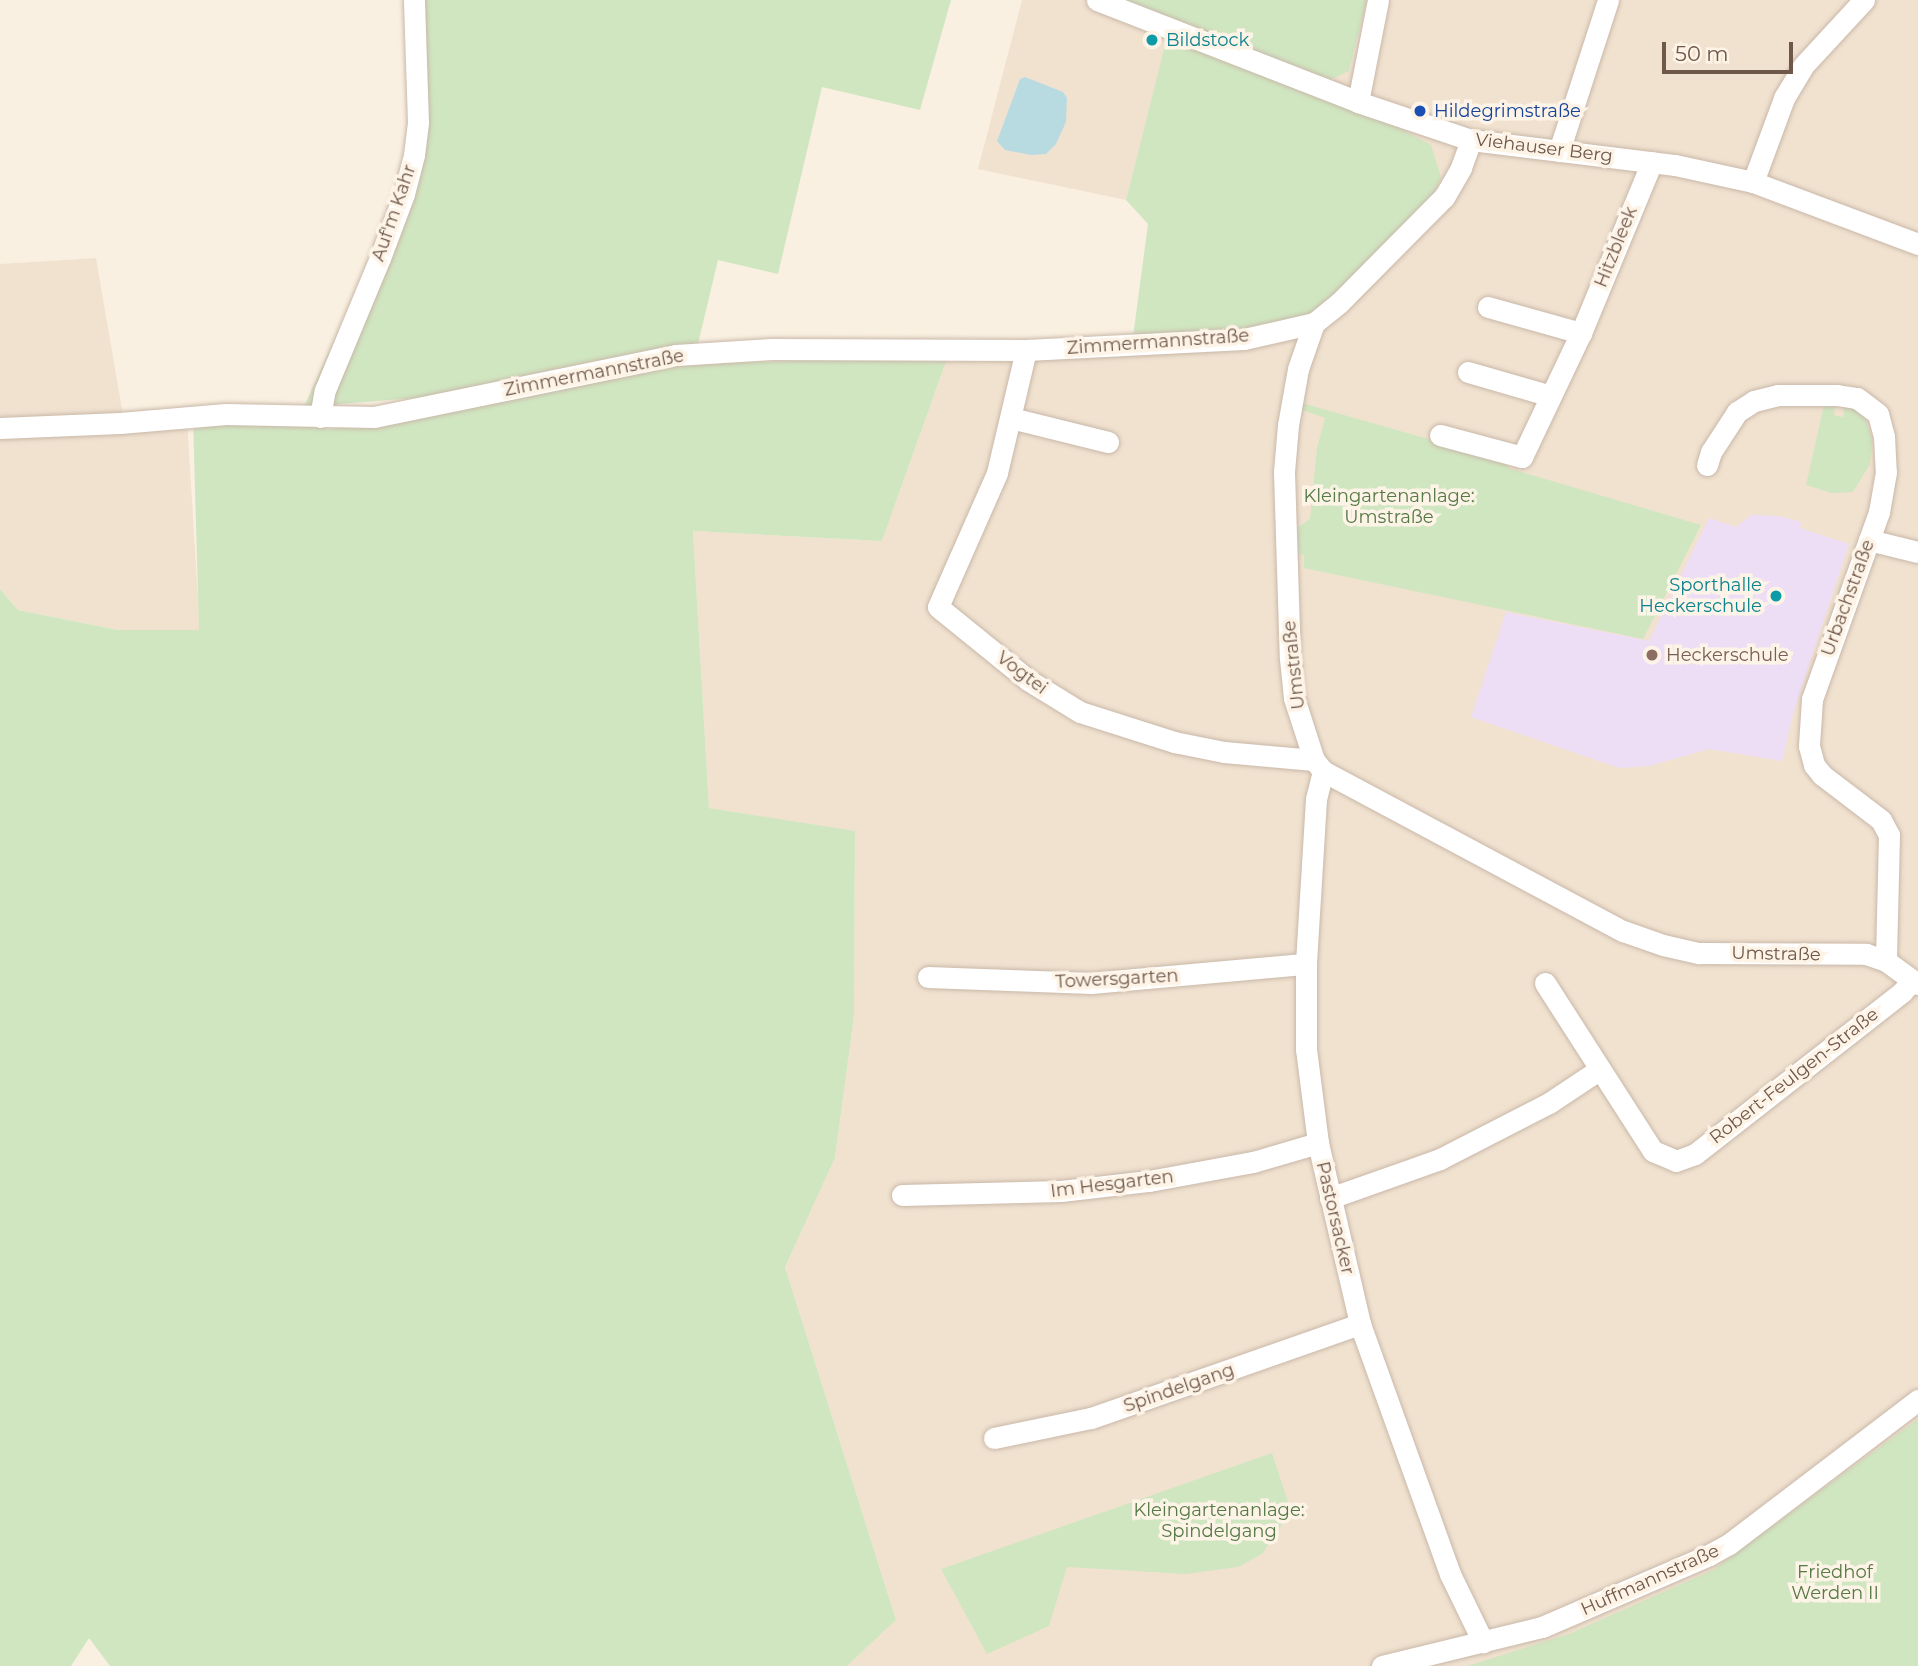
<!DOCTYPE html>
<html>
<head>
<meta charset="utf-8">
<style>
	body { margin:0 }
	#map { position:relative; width:1918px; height:1666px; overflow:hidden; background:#faf0e1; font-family:Montserrat,sans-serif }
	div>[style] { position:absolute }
	.residential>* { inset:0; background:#f1e2d0 }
	.education>* { inset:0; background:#eddef6 }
	.green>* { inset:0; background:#d0e6c1 }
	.water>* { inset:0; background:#b8dbe1 }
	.roads { filter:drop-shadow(0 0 2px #c9b8a9) drop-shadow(0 0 2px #c9b8a9) }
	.minor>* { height:21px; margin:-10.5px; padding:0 10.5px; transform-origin:10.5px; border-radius:10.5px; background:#fff }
	.dots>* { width:19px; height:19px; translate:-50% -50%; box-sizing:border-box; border:4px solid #fdf4e7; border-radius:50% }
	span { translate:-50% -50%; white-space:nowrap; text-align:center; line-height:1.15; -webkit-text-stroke:7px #fdf4e7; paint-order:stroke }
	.culture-label { font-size:18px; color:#0d838f }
	.left { translate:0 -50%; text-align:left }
	.right { translate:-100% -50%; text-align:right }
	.transit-label { font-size:18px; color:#164399 }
	.street-label { font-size:18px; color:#6f574a }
	.park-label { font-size:18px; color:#557a46 }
	.education-label { font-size:18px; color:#785e54 }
	.scale { position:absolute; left:1662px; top:42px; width:131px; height:32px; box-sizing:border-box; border:4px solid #6f574a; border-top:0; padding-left:9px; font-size:21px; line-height:24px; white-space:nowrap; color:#6f574a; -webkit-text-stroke:5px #fdf4e7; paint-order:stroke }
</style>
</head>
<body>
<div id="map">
	<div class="residential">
		<div style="clip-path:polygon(1022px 0,1122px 0,1349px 71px,1367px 0,1918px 0,1918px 1666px,847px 1666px,896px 1620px,785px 1267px,835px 1158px,854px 1016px,855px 832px,709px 808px,693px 531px,882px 541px,948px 356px,1243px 332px,1167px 38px,1126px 200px,978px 169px)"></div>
		<div style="clip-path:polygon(96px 258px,123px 415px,187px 419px,200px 631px,118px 630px,18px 610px,0 589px,0 264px)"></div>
	</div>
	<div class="education">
		<div style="clip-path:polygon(1751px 515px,1779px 516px,1801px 522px,1800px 528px,1849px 544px,1793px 714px,1782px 761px,1709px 749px,1649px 766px,1619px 768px,1471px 717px,1506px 612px,1649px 641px,1709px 518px,1736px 527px)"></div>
	</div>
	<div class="green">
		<div style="clip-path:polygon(420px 0,951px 0,920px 110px,822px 87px,778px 274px,718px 260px,698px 344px,428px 397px,339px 404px,301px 413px,423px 147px)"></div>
		<div style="clip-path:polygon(1122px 0,1367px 0,1349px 71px,1325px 82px)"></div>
		<div style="clip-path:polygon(1167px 37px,1384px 120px,1431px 145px,1441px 177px,1432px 198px,1314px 315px,1243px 332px,1133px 337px,1148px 224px,1126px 200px)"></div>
		<div style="clip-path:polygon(948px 356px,882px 541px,693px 531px,709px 808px,855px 831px,854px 1016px,835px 1158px,785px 1267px,896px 1620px,847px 1666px,110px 1666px,89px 1638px,71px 1666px,0 1666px,0 589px,18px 610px,118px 630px,199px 630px,193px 418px,225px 418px,331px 429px,652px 365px)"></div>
		<div style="clip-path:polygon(1302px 403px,1509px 462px,1508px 468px,1701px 525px,1643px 639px,1304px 568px,1304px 555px,1297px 553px,1298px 527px,1310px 519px,1317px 448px,1325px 418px,1302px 410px)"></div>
		<div style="clip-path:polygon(1824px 405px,1835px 406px,1834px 415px,1843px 417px,1844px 407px,1856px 409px,1866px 420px,1872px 440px,1870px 464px,1853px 492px,1832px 493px,1806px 485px)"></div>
		<div style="clip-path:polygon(1918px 1419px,1918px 1666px,1467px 1666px,1569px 1634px,1713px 1570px)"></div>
		<div style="clip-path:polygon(1272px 1453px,1291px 1511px,1262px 1554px,1238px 1567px,1186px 1574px,1067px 1567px,1049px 1626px,987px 1654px,941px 1569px)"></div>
	</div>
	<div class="water">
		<div style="clip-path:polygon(1025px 77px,1063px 92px,1067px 98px,1066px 122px,1056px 144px,1046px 154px,1031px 155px,1005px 150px,997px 141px,1020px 79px)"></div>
	</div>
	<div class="roads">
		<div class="minor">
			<div style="left:1097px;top:0;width:280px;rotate:21.3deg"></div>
			<div style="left:1358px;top:102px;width:119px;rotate:18.6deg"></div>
			<div style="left:1471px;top:140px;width:206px;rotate:7deg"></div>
			<div style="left:1675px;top:165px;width:80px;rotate:12.3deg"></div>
			<div style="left:1753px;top:182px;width:176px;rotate:20.6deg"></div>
			<div style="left:1358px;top:102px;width:104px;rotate:-78.9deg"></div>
			<div style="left:1471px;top:140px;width:30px;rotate:110deg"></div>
			<div style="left:1461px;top:168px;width:34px;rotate:120deg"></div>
			<div style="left:1444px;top:197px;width:149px;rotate:134.7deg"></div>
			<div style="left:1339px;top:303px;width:32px;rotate:141deg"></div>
			<div style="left:1314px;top:323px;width:49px;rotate:109.2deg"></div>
			<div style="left:1298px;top:369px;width:57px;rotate:100.1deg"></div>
			<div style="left:1288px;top:425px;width:47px;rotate:94.9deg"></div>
			<div style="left:1284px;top:472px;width:186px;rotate:88.2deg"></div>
			<div style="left:1290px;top:658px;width:40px;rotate:84.3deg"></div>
			<div style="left:1294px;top:698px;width:65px;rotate:72.1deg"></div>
			<div style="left:1314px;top:760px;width:14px;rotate:51deg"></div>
			<div style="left:1323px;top:771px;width:340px;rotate:28.1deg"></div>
			<div style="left:1623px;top:931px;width:42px;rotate:19.3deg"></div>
			<div style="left:1663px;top:945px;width:37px;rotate:13deg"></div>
			<div style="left:1699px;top:953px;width:167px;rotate:0.3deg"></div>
			<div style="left:1866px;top:954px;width:21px;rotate:19deg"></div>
			<div style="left:1886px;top:961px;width:39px;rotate:36deg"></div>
			<div style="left:1559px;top:151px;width:159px;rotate:-72deg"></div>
			<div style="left:1753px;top:182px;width:90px;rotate:-69.7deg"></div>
			<div style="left:1784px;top:98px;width:37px;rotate:-59deg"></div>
			<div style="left:1803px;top:66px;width:90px;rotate:-47.3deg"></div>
			<div style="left:1488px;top:307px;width:97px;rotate:15.6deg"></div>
			<div style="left:1026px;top:350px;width:126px;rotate:103.3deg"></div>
			<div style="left:997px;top:473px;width:146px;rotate:113.8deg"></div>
			<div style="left:938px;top:607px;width:116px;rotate:39deg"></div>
			<div style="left:1028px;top:680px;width:61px;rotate:31.6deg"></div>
			<div style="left:1080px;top:712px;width:99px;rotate:17.7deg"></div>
			<div style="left:1174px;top:742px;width:51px;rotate:11.3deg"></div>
			<div style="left:1224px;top:752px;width:90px;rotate:5.1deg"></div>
			<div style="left:1468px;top:372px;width:86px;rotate:16.1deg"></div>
			<div style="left:320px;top:417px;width:27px;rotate:-80deg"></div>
			<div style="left:325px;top:390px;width:143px;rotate:-67.4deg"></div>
			<div style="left:380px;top:258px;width:68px;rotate:-69.4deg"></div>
			<div style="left:404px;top:194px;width:40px;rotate:-75.6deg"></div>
			<div style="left:414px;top:155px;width:33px;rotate:-83deg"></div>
			<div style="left:418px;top:122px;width:122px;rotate:-91.9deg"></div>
			<div style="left:1011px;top:418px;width:100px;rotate:13.9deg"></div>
			<div style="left:0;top:428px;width:120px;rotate:-2.4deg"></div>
			<div style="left:120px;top:423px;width:106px;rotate:-4.9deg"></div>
			<div style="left:226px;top:414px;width:148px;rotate:1.2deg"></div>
			<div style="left:374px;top:417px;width:308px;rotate:-11.6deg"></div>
			<div style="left:676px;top:355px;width:95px;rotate:-3.6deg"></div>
			<div style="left:771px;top:349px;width:255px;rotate:0.2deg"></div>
			<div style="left:1026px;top:350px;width:218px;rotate:-2.9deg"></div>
			<div style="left:1244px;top:339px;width:72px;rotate:-12.9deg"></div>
			<div style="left:1440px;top:435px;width:85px;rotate:15deg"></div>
			<div style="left:1522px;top:457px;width:137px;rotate:-64.6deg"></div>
			<div style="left:1581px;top:333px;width:185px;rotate:-67.5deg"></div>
			<div style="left:1707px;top:465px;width:14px;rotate:-73deg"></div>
			<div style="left:1711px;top:452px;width:48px;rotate:-57deg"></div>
			<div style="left:1737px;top:412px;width:20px;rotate:-33deg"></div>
			<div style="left:1754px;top:401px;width:25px;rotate:-14deg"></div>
			<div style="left:1778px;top:395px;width:59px"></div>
			<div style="left:1837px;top:395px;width:20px;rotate:9deg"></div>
			<div style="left:1857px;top:398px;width:26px;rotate:37deg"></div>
			<div style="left:1878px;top:414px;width:24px;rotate:75deg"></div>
			<div style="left:1884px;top:437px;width:35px;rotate:87deg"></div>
			<div style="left:1886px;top:472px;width:41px;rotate:99.9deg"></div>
			<div style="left:1879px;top:512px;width:199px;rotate:109.7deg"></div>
			<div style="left:1812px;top:699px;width:47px;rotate:93.7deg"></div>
			<div style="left:1809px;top:746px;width:20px;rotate:75deg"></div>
			<div style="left:1814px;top:765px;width:13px;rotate:51deg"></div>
			<div style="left:1822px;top:775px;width:74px;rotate:37.3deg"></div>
			<div style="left:1881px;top:820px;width:17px;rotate:62deg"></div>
			<div style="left:1889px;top:835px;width:126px;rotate:91.4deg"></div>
			<div style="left:1869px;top:540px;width:50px;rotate:13.8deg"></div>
			<div style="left:1323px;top:771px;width:29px;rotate:104deg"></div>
			<div style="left:1316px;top:799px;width:165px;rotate:93.5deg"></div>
			<div style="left:1306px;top:964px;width:85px;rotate:90deg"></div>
			<div style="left:1306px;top:1049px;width:95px;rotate:82.7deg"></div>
			<div style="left:1318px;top:1143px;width:186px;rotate:76.9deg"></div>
			<div style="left:1360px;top:1324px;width:266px;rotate:70.2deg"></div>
			<div style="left:1450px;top:1574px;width:76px;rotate:64.1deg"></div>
			<div style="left:928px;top:977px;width:163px;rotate:2.1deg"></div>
			<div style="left:1091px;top:983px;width:216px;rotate:-5.1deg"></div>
			<div style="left:1545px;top:983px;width:200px;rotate:57.3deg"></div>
			<div style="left:1653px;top:1151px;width:25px;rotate:23deg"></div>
			<div style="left:1676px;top:1161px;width:20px;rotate:-20deg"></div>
			<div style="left:1695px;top:1154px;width:263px;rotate:-38deg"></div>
			<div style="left:1902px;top:992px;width:15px;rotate:-48deg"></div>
			<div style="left:902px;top:1195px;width:159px;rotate:-1.4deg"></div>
			<div style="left:1061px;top:1191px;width:89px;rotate:-6.5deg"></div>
			<div style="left:1149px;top:1181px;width:106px;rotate:-10.4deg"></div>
			<div style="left:1253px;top:1162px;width:68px;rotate:-16.3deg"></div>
			<div style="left:1330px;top:1198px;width:117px;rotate:-19.5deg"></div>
			<div style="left:1440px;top:1159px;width:123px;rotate:-27.2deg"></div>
			<div style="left:1549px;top:1103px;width:61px;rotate:-33.7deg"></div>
			<div style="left:994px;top:1438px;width:99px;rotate:-11.7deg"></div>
			<div style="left:1091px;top:1418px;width:285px;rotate:-19.3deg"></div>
			<div style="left:1382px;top:1666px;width:165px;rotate:-13.7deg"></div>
			<div style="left:1542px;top:1627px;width:182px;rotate:-23.3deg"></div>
			<div style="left:1709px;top:1555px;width:23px;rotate:-29deg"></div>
			<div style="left:1729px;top:1544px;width:238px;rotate:-37.3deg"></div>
		</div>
	</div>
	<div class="dots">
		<div style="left:1152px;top:40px;background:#0f9aa8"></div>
		<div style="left:1420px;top:111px;background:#1a4fb4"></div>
		<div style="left:1776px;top:596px;background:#0f9aa8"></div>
		<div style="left:1652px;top:655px;background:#8d6e63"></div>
	</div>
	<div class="culture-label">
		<span class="left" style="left:1166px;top:40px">Bildstock</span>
		<span class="right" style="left:1762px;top:596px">Sporthalle<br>Heckerschule</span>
	</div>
	<div class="transit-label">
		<span class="left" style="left:1434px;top:111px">Hildegrimstraße</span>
	</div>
	<div class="street-label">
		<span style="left:1544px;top:148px;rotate:7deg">Viehauser Berg</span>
		<span style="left:394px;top:213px;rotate:-71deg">Auf'm Kahr</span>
		<span style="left:1616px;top:247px;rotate:-68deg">Hitzbleek</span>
		<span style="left:1158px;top:342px;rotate:-4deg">Zimmermannstraße</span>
		<span style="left:594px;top:373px;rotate:-11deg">Zimmermannstraße</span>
		<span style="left:1848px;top:598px;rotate:-70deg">Urbachstraße</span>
		<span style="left:1294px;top:665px;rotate:-96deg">Umstraße</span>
		<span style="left:1022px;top:673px;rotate:37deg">Vogtei</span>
		<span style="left:1776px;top:954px;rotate:1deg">Umstraße</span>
		<span style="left:1117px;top:979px;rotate:-3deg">Towersgarten</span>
		<span style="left:1794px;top:1076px;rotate:-38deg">Robert-Feulgen-Straße</span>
		<span style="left:1112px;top:1184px;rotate:-7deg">Im Hesgarten</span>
		<span style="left:1335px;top:1218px;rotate:77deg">Pastorsacker</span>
		<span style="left:1179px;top:1388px;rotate:-19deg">Spindelgang</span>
		<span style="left:1650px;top:1580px;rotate:-24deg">Huffmannstraße</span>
	</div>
	<div class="park-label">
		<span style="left:1389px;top:507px">Kleingartenanlage:<br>Umstraße</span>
		<span style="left:1219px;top:1521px">Kleingartenanlage:<br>Spindelgang</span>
		<span style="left:1835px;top:1583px">Friedhof<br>Werden II</span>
	</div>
	<div class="education-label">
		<span class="left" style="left:1666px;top:655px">Heckerschule</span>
	</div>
	<div class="scale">50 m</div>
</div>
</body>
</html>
